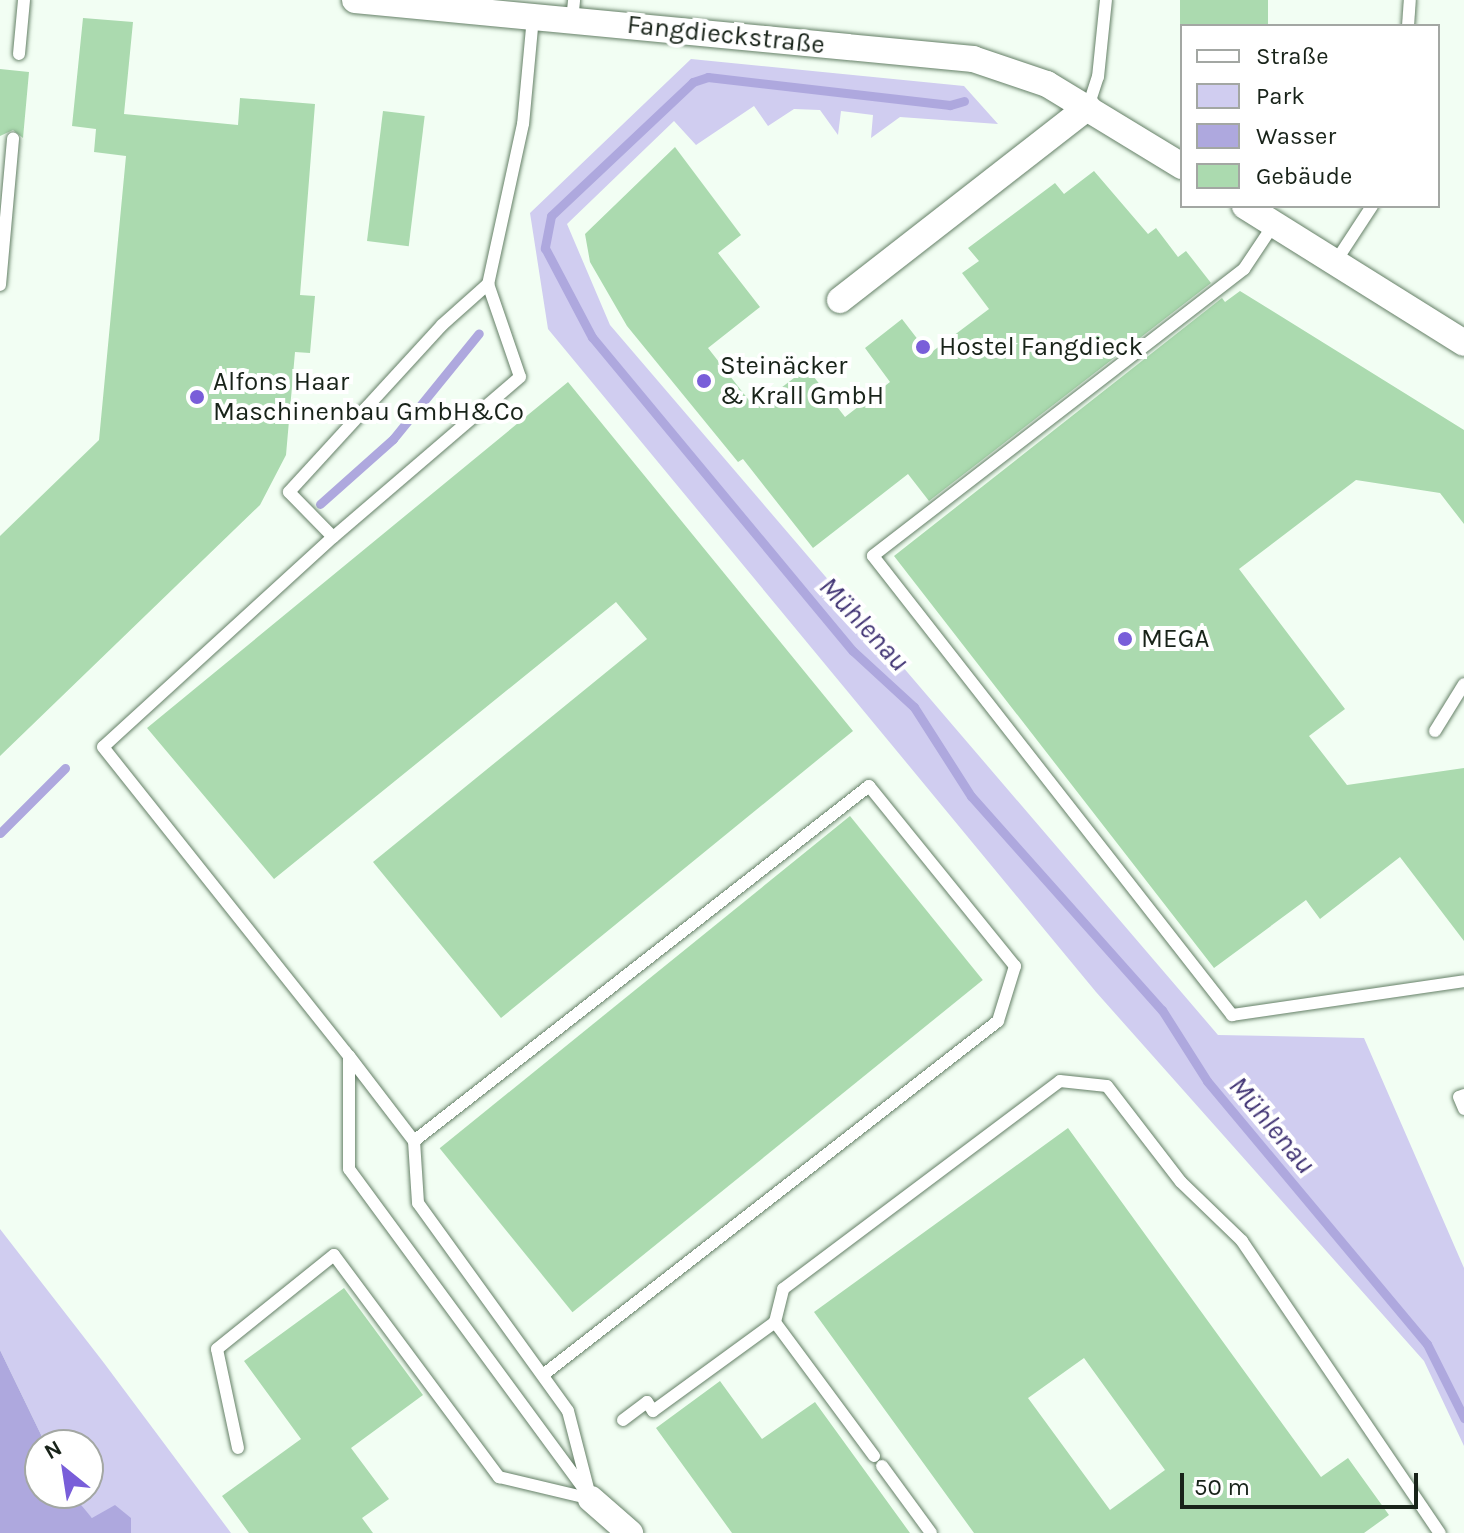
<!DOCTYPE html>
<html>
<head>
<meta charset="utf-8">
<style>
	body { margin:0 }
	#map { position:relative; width:1464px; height:1533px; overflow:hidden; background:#f2fef3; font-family:Karla,sans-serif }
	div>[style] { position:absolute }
	.green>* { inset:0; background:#d0cdf0 }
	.water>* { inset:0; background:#aea8de }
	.stream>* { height:9px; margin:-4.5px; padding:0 4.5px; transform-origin:4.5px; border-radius:4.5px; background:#aea8de }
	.building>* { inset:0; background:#abdaaf; transform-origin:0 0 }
	.roads { filter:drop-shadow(0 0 2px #658067) drop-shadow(0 0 2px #658067) }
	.service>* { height:12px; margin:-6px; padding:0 6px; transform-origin:6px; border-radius:6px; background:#fff }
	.minor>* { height:26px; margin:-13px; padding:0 13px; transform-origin:13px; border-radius:13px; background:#fff }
	.dots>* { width:22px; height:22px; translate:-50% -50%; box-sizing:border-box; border:4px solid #fff; border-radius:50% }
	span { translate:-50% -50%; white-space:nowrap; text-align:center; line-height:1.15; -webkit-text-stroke:8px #fff; paint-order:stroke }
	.street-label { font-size:26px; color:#182319 }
	.poi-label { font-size:26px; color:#182319 }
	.left { translate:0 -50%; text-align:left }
	.water-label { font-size:28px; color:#413474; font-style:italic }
	.legend { position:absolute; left:1180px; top:24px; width:260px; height:184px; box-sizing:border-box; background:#fff; border:2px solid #a3a7a3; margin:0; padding:10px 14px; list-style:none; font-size:24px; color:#182319 }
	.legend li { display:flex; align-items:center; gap:16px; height:40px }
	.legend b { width:40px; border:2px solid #a3a7a3 }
	.north { position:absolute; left:24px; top:1429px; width:80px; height:80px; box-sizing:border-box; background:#fff; border:2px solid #a3a7a3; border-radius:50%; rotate:330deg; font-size:22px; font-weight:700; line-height:32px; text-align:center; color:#182319 }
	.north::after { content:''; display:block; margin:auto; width:28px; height:36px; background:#795ed9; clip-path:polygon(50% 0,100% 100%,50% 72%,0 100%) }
	.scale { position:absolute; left:1180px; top:1473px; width:238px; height:36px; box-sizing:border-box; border:4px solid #182319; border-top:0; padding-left:10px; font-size:24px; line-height:28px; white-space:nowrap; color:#182319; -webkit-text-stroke:6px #fff; paint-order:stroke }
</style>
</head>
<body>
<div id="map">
	<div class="green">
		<div style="clip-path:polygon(691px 59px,964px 86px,998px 124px,900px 117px,871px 138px,873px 115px,841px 111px,838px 135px,820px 110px,794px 109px,768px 126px,754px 106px,696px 145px,674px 121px,567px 224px,610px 325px,1218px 1035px,1364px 1038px,1464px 1268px,1464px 1446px,1424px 1361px,1096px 992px,548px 329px,530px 213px)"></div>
		<div style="clip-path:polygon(0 1229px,104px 1363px,231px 1533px,131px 1533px,130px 1518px,92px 1518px,77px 1503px,71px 1493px,88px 1493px,88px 1445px,46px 1445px,0 1350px)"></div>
	</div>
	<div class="water">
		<div style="clip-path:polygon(0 1350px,46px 1445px,40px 1445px,40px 1493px,71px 1493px,92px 1518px,115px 1505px,131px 1518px,131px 1533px,0 1533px)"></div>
	</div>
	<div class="stream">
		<div style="left:964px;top:101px;width:15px;rotate:164deg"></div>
		<div style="left:950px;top:105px;width:244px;rotate:-173.4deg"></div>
		<div style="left:708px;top:77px;width:16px;rotate:162deg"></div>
		<div style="left:693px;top:82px;width:195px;rotate:136.7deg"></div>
		<div style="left:551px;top:216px;width:33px;rotate:101deg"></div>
		<div style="left:545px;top:248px;width:101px;rotate:62.2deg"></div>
		<div style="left:592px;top:337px;width:408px;rotate:50.3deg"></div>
		<div style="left:853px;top:651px;width:83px;rotate:42.6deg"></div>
		<div style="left:914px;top:707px;width:106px;rotate:57.4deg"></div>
		<div style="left:971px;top:796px;width:287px;rotate:48.3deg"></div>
		<div style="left:1162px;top:1010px;width:84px;rotate:57.6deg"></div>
		<div style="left:1207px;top:1081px;width:343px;rotate:50.1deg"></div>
		<div style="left:1427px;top:1344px;width:83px;rotate:63.4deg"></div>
		<div style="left:320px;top:504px;width:98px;rotate:-41.7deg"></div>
		<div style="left:393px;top:439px;width:136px;rotate:-50.9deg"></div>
		<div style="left:0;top:833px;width:92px;rotate:-45deg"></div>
	</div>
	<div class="building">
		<div style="left:1180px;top:0;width:88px;height:26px"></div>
		<div style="clip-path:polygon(83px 18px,133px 22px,124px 114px,238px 125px,240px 98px,315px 104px,300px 295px,315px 296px,310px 353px,295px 352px,286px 455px,260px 505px,0 756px,0 536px,99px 440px,126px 156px,94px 152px,96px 129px,72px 126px)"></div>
		<div style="clip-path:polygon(0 69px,29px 72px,23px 138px,13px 130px,0 136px)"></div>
		<div style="left:383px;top:111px;width:42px;height:131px;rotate:7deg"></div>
		<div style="clip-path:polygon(675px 147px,741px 235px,718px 253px,760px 307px,708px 348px,755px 408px,807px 368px,845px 417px,890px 382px,865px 348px,902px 319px,929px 354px,989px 309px,962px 273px,979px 261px,968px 248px,1055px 183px,1064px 194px,1094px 171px,1148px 234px,1156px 228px,1178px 257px,1186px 251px,1211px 283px,929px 501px,908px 474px,813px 548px,743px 459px,738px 462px,627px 326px,590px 262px,585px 234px)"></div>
		<div style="clip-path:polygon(1240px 291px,1464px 430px,1464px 524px,1440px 493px,1356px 480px,1239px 569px,1345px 709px,1309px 736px,1347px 785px,1464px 768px,1464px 941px,1400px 857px,1320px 919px,1306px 900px,1214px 968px,894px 556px,1222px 298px,1225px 302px)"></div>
		<div style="clip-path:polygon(568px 382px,853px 731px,501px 1018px,373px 862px,647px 639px,616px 602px,274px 879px,147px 728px)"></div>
		<div style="left:850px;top:816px;width:211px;height:528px;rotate:51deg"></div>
		<div style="clip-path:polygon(evenodd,1068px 1128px,1321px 1477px,1348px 1458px,1389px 1515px,1364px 1533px,974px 1533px,814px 1312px,1068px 1128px,1084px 1358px,1165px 1470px,1110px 1510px,1028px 1398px,1084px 1358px)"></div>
		<div style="clip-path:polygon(344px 1288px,423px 1395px,351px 1448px,389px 1499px,362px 1518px,373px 1533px,249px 1533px,222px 1496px,301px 1439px,244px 1361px)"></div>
		<div style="clip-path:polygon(720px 1381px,762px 1439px,815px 1402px,910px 1533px,732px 1533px,656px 1428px)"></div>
	</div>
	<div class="roads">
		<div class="service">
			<div style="left:533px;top:17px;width:107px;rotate:95.3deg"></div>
			<div style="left:523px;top:124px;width:164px;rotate:102.3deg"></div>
			<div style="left:488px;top:284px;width:98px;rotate:71deg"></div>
			<div style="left:520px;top:377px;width:246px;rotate:139.4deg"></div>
			<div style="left:333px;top:537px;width:311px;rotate:137.6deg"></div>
			<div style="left:103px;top:747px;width:395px;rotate:51.5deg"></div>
			<div style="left:349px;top:1056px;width:113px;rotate:90deg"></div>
			<div style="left:349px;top:1169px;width:409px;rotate:53.7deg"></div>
			<div style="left:572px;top:20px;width:20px;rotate:-84deg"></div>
			<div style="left:1408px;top:26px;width:26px;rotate:-86deg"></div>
			<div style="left:19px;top:54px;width:54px;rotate:-84.7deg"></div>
			<div style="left:1088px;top:107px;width:32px;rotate:-72deg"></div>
			<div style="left:1098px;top:77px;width:77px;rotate:-84.1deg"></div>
			<div style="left:1274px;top:224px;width:54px;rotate:123.7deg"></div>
			<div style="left:1244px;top:269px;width:469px;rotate:142.3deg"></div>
			<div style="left:873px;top:556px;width:583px;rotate:51.97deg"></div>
			<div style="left:1232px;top:1015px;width:234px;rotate:-8.3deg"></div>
			<div style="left:1336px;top:261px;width:66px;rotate:-56.8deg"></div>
			<div style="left:0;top:285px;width:147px;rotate:-84.9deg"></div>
			<div style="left:333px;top:537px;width:63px;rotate:-134.4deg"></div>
			<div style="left:289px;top:492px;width:226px;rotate:-47.5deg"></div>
			<div style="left:442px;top:325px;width:62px;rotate:-41.7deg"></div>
			<div style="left:1435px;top:731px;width:55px;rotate:-58.3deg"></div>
			<div style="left:349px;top:1056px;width:107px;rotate:52.6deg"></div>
			<div style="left:414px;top:1141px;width:62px;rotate:86.3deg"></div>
			<div style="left:418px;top:1203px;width:256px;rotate:54.2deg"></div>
			<div style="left:568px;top:1411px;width:88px;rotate:75.5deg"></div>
			<div style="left:1464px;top:1095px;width:5px;rotate:158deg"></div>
			<div style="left:1459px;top:1097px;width:13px;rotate:67deg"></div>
			<div style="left:414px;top:1141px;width:577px;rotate:-37.96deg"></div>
			<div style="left:869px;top:786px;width:232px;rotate:51deg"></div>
			<div style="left:1015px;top:966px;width:58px;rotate:107.2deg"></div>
			<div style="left:998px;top:1021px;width:576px;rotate:142.12deg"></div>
			<div style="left:623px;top:1420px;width:30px;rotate:-37deg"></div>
			<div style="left:647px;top:1402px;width:11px;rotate:56deg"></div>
			<div style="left:653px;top:1411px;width:151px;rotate:-36.1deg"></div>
			<div style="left:238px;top:1448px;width:101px;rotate:-102deg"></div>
			<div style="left:217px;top:1349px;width:150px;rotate:-38.8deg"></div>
			<div style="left:334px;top:1255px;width:277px;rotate:53.4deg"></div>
			<div style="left:499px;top:1477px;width:95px;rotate:13.4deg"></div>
			<div style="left:874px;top:1456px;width:167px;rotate:-126.5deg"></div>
			<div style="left:775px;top:1322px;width:34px;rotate:-76deg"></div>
			<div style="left:783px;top:1289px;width:346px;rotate:-36.9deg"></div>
			<div style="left:1060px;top:1081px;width:47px;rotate:6.1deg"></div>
			<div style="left:1107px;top:1086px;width:121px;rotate:52.4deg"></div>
			<div style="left:1181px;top:1182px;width:85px;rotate:44deg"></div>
			<div style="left:1242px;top:1241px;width:353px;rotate:55.9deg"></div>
			<div style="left:882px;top:1466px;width:83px;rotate:53.8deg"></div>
		</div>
		<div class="minor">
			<div style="left:355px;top:0;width:621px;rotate:5.45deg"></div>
			<div style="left:973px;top:59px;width:78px;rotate:18.7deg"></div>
			<div style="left:1047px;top:84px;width:158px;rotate:31.3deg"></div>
			<div style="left:1245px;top:206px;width:258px;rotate:32deg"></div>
			<div style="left:840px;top:300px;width:314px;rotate:-37.9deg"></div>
			<div style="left:591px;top:1499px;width:52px;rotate:41.1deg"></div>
		</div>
	</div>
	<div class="dots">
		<div style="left:923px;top:347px;background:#795ed9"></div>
		<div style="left:704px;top:381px;background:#795ed9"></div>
		<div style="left:197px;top:397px;background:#795ed9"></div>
		<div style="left:1125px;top:639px;background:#795ed9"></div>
	</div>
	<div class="street-label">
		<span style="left:726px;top:35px;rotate:6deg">Fangdieckstraße</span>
	</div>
	<div class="poi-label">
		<span class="left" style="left:939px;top:347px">Hostel Fangdieck</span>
		<span class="left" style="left:720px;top:381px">Steinäcker<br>&amp; Krall GmbH</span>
		<span class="left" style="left:213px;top:397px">Alfons Haar<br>Maschinenbau GmbH&amp;Co</span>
		<span class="left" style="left:1141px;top:639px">MEGA</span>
	</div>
	<div class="water-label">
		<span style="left:864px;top:624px;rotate:47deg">Mühlenau</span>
		<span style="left:1272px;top:1125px;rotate:50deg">Mühlenau</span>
	</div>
	<ul class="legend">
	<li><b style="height:10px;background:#fff"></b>Straße</li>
	<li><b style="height:22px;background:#d0cdf0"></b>Park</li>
	<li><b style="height:22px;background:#aea8de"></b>Wasser</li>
	<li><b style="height:22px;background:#abdaaf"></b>Gebäude</li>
	</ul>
	<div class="north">N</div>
	<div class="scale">50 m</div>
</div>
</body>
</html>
